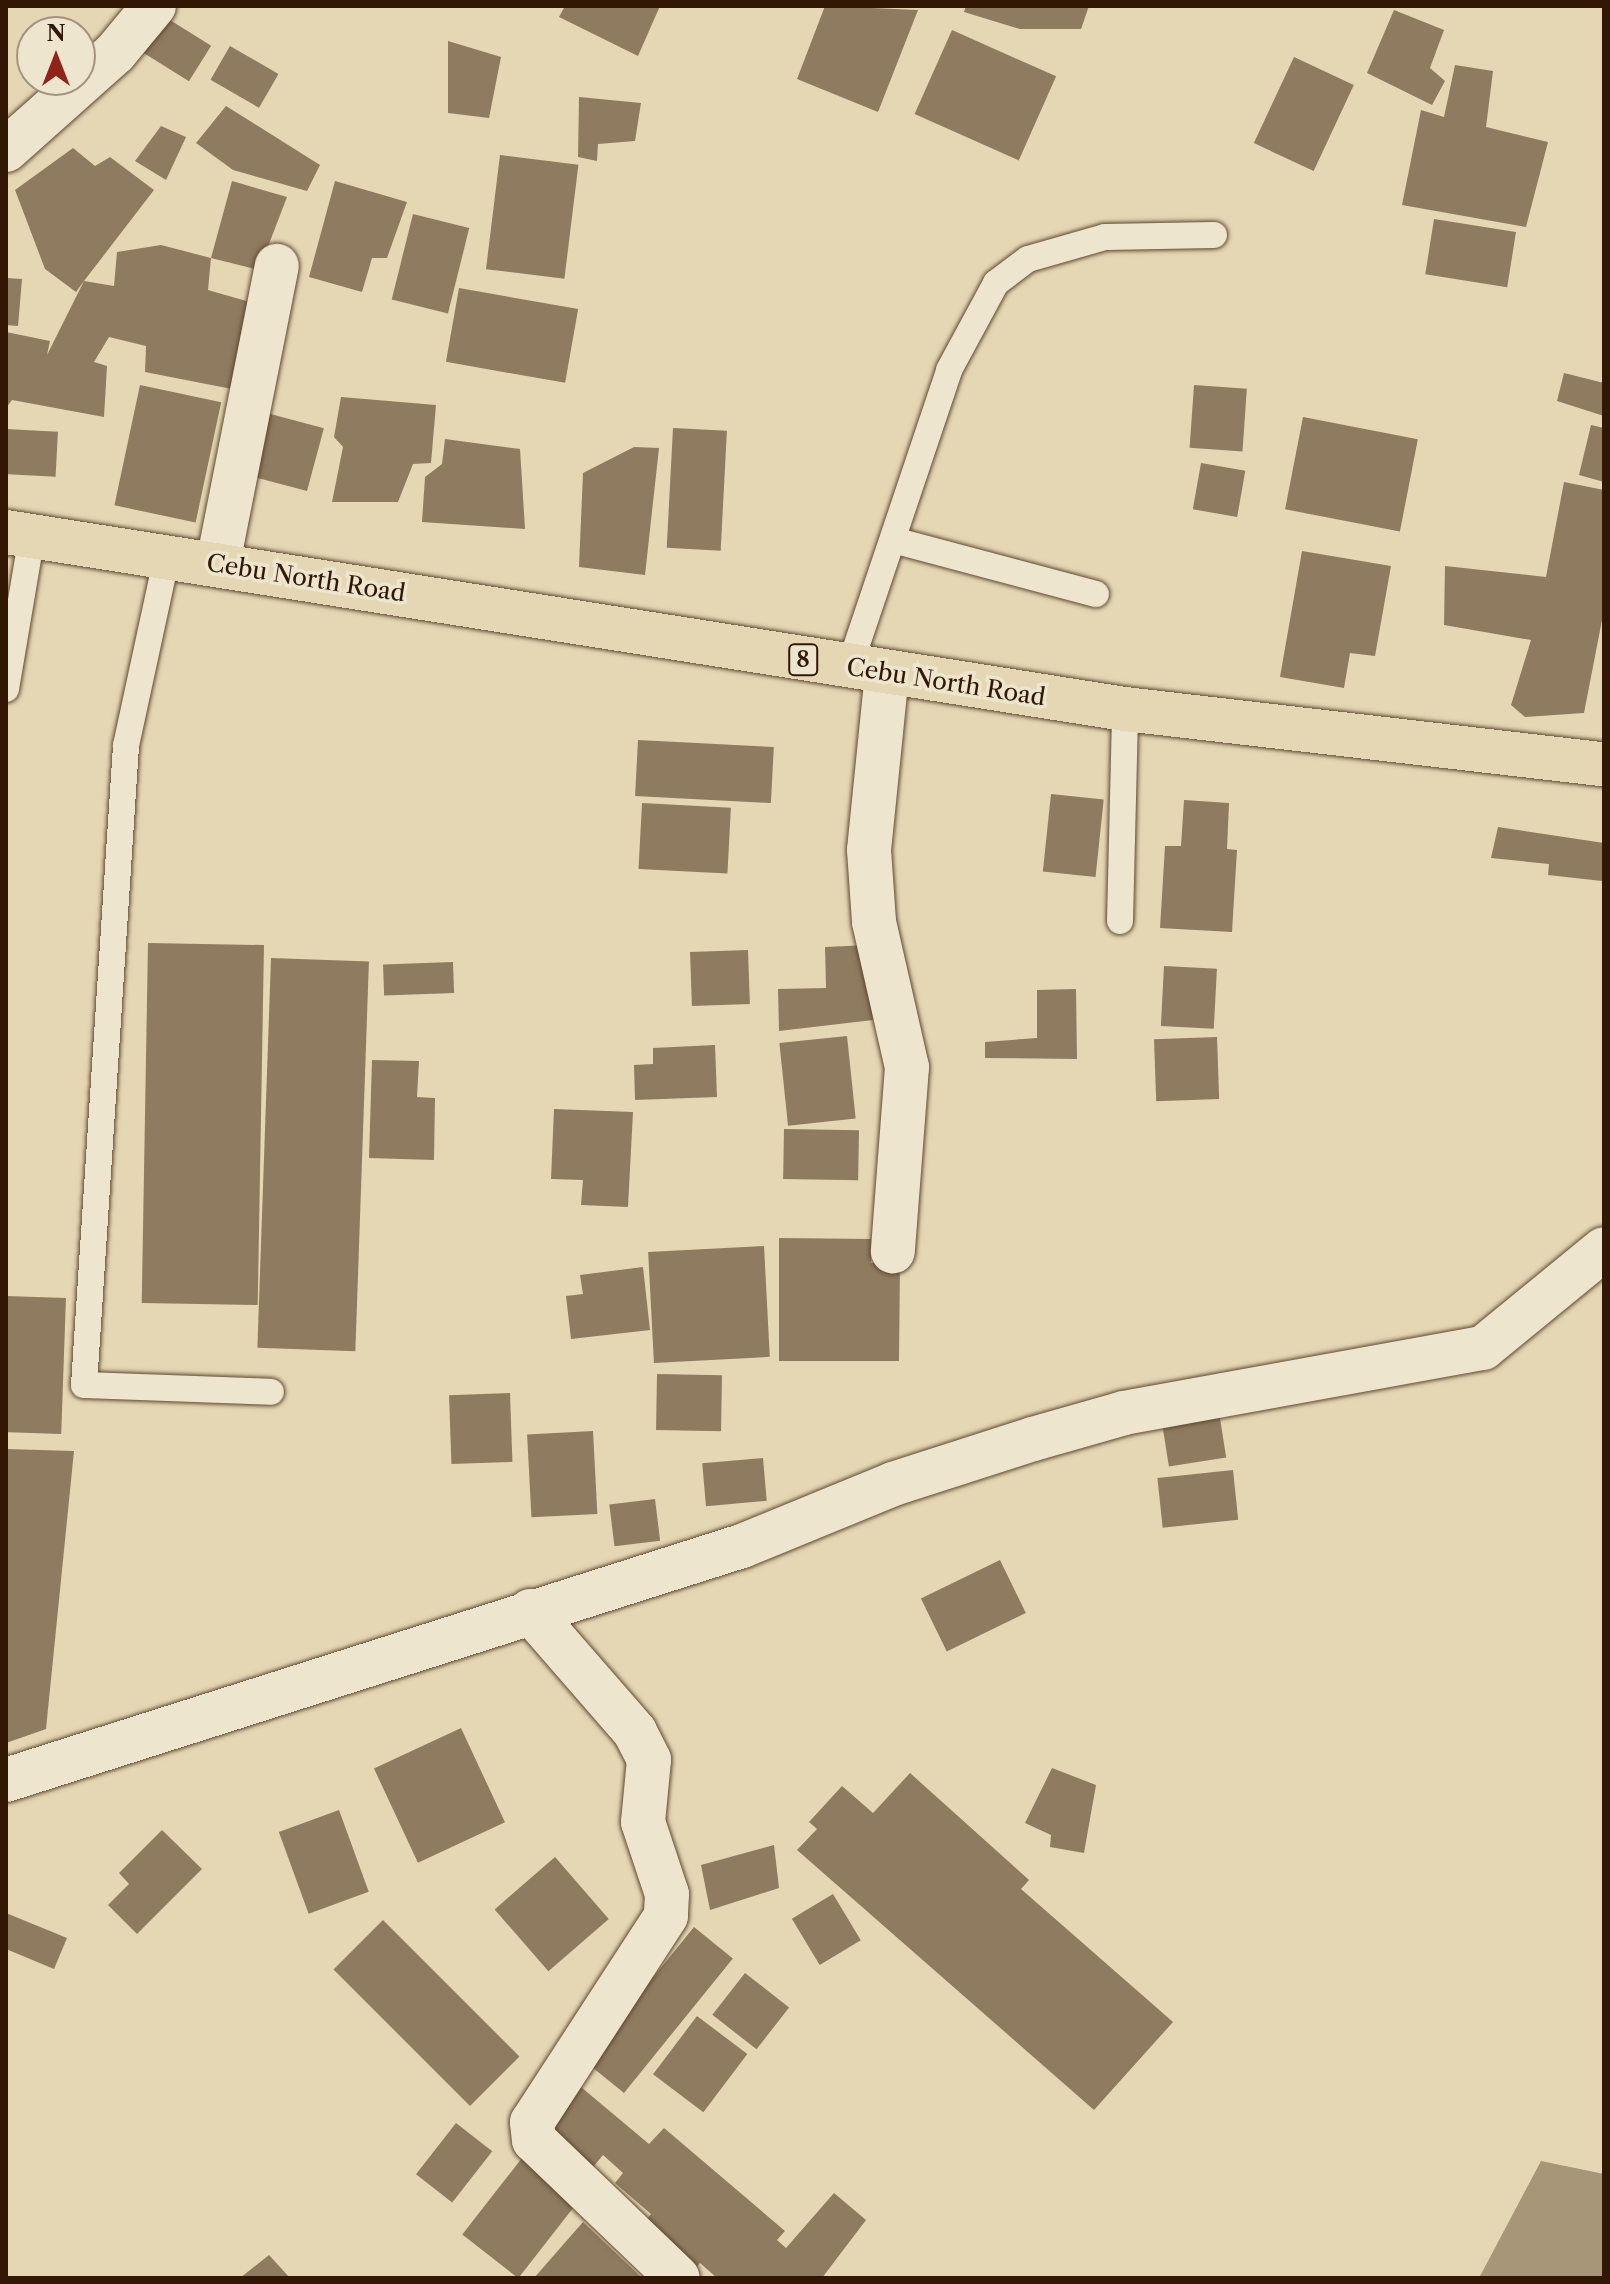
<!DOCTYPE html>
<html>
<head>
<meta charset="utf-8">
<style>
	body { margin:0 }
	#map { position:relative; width:1610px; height:2284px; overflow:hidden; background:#e5d7b4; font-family:"Libre Caslon Text",serif }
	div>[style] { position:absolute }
	.water>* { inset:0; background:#a89678 }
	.building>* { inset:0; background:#8f7b60; transform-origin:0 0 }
	.roads { filter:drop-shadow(0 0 2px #5f4830) drop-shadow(0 0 2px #5f4830) }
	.lane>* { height:26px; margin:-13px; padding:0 13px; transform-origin:13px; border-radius:13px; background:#eee5ce }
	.street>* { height:44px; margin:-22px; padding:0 22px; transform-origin:22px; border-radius:22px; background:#eee5ce }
	.primary>* { height:44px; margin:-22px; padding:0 22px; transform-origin:22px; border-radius:22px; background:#e5d7b4 }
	span { translate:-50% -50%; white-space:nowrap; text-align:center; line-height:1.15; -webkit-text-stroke:7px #eee5ce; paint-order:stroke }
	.shield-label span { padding:2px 6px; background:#eee5ce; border:2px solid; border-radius:6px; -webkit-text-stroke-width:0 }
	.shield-label { font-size:22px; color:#321804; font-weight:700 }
	.street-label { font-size:24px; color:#321804 }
	.frame { position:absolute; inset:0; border:8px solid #321804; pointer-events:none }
	.north { position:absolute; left:16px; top:16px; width:80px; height:80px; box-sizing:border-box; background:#eee5ce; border:2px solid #a3937d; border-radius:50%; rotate:0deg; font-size:22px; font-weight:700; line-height:32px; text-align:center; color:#321804 }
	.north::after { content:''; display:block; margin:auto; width:28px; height:36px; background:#8f2418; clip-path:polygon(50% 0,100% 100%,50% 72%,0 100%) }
</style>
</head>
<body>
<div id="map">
	<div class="water">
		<div style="clip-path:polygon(1541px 2161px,1604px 2174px,1604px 2278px,1479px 2278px)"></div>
	</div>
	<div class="building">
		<div style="clip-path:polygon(565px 6px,660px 6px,638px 56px,559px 17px)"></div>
		<div style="clip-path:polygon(825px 6px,918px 10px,878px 112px,797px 79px)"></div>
		<div style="clip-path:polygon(966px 6px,1089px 6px,1081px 29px,1020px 29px,964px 12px)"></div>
		<div style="clip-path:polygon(1394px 10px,1444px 30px,1430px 68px,1445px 81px,1432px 105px,1367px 73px)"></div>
		<div style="left:162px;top:15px;width:58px;height:42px;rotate:32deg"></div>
		<div style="left:952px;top:30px;width:114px;height:92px;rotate:24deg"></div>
		<div style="clip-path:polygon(448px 41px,501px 57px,489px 118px,448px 113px)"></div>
		<div style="left:230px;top:46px;width:56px;height:39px;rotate:30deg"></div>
		<div style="left:1294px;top:57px;width:66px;height:95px;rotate:25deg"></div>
		<div style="clip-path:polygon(1455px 65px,1493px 71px,1486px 127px,1548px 142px,1526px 227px,1402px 205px,1421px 110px,1444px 117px)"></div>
		<div style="clip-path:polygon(579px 97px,641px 103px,635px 141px,598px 144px,597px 161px,578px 157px)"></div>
		<div style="clip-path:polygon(226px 106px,320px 165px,307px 191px,233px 170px,196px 143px)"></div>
		<div style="clip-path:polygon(161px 126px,186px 137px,166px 180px,135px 161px)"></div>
		<div style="clip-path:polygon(73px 148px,95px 166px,110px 157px,154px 190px,84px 281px,114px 286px,117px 252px,161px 245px,211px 258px,208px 290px,267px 307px,237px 390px,145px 372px,146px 346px,109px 337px,94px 362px,107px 366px,104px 417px,12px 400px,6px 408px,6px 332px,50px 341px,47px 355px,84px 281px,76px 292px,45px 269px,15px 190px)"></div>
		<div style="left:500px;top:155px;width:79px;height:115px;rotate:7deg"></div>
		<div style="clip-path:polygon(232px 181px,287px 197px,259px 270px,211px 258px)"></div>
		<div style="clip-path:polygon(335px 181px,407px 202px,387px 258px,372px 258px,362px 292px,309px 277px)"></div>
		<div style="left:413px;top:214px;width:58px;height:88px;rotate:14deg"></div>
		<div style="left:1434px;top:219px;width:83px;height:56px;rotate:9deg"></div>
		<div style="clip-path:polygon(6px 278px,22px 279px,18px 326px,6px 325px)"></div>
		<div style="left:459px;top:288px;width:121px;height:75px;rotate:10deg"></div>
		<div style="clip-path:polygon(1564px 373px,1604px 383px,1604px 416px,1557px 401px)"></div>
		<div style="left:140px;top:385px;width:83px;height:123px;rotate:12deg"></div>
		<div style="left:1194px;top:385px;width:53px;height:63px;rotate:4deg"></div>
		<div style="clip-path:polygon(341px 397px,436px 405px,431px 463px,413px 464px,398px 502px,332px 502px,343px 447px,334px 437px)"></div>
		<div style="left:263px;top:412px;width:63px;height:65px;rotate:15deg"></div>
		<div style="left:1303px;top:417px;width:117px;height:94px;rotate:11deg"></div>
		<div style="clip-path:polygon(1591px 425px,1604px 428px,1604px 482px,1579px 475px)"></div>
		<div style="left:673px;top:428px;width:54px;height:120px;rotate:3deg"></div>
		<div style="left:6px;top:429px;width:52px;height:45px;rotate:3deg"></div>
		<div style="clip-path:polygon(445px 439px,520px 449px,525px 529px,422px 522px,425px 477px,442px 464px)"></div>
		<div style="clip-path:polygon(634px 447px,659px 448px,645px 575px,579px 567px,583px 473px)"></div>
		<div style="left:1201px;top:463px;width:45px;height:47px;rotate:10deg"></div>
		<div style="clip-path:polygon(1564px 482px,1604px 490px,1604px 610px,1584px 713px,1525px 717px,1511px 705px,1531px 640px,1444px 625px,1445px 566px,1546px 577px)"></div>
		<div style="clip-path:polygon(1302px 551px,1391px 566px,1375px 656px,1350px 653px,1344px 688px,1280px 677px)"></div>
		<div style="left:638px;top:740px;width:136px;height:56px;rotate:3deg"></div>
		<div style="left:1051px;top:794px;width:53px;height:78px;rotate:6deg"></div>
		<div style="clip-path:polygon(1184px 800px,1229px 803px,1227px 849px,1237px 850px,1232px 932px,1160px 928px,1165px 846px,1181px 846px)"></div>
		<div style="left:642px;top:803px;width:89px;height:66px;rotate:3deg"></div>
		<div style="clip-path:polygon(1498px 827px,1604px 843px,1602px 881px,1548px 875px,1549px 864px,1491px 858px)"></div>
		<div style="left:148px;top:943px;width:116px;height:360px;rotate:1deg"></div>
		<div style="clip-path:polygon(870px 945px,873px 1020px,779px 1031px,778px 989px,826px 988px,825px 947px)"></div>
		<div style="left:748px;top:950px;width:54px;height:58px;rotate:88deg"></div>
		<div style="left:271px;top:958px;width:98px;height:390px;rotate:2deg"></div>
		<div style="left:453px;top:962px;width:31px;height:70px;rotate:88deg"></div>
		<div style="left:1164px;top:966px;width:53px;height:60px;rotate:3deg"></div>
		<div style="clip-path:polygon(1076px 989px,1077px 1059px,985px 1058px,985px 1042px,1037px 1038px,1037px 990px)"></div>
		<div style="left:847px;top:1036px;width:83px;height:68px;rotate:84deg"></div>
		<div style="left:1217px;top:1037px;width:62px;height:63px;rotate:88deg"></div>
		<div style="clip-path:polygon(715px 1045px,717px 1097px,635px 1100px,634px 1065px,653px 1064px,653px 1048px)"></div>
		<div style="clip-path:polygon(372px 1060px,419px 1061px,417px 1097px,435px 1098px,434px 1160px,369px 1158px)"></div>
		<div style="clip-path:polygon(554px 1109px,633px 1112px,628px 1207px,581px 1205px,583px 1180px,551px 1179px)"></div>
		<div style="left:784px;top:1129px;width:75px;height:50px;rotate:1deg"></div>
		<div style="clip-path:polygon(779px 1238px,871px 1239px,871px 1263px,900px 1263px,899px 1361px,779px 1361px)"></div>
		<div style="left:764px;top:1246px;width:111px;height:116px;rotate:87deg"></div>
		<div style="clip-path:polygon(643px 1267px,650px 1330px,571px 1339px,566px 1296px,583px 1294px,580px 1275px)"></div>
		<div style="left:6px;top:1296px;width:60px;height:136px;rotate:2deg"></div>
		<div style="left:657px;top:1374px;width:65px;height:56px;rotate:1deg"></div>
		<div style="left:510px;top:1393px;width:69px;height:61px;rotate:88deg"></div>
		<div style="left:1219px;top:1412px;width:46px;height:58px;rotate:81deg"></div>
		<div style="left:593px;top:1431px;width:83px;height:66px;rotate:87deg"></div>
		<div style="clip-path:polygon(6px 1449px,74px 1451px,46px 1729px,6px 1743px)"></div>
		<div style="left:763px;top:1458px;width:43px;height:61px;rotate:85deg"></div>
		<div style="left:1233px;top:1470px;width:50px;height:76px;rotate:84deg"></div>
		<div style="left:655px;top:1499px;width:42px;height:46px;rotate:83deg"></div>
		<div style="left:1000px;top:1560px;width:59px;height:88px;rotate:64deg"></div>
		<div style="left:461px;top:1728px;width:104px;height:96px;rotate:65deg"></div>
		<div style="clip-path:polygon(1052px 1768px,1096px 1785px,1084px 1853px,1050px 1847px,1051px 1835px,1025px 1823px)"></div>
		<div style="clip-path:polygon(910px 1773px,1029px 1880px,1021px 1889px,1173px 2022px,1094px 2110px,797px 1850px,817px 1829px,809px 1822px,842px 1786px,873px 1813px)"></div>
		<div style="left:339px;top:1810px;width:87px;height:64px;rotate:70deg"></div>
		<div style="clip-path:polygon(162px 1830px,202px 1869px,137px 1934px,108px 1905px,129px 1884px,119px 1873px)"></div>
		<div style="clip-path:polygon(774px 1845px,779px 1888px,710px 1910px,701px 1865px)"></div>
		<div style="left:555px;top:1857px;width:82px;height:80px;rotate:49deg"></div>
		<div style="left:833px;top:1894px;width:54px;height:48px;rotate:59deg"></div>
		<div style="clip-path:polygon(6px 1913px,67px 1938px,54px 1969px,6px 1949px)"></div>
		<div style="left:383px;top:1920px;width:193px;height:70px;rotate:45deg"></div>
		<div style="left:694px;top:1927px;width:50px;height:173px;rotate:39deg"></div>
		<div style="left:745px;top:1973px;width:56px;height:53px;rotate:38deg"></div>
		<div style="left:697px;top:2016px;width:63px;height:73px;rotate:37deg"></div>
		<div style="clip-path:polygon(575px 2082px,649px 2144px,664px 2128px,785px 2231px,777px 2240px,786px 2248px,834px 2193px,866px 2220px,822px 2278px,717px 2278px,700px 2263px,693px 2271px,641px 2227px,651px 2214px,615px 2183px,623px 2173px,603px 2155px,590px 2171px,537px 2126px)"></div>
		<div style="left:456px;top:2123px;width:46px;height:65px;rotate:38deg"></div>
		<div style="left:522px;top:2158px;width:71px;height:97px;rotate:38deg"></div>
		<div style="clip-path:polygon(583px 2222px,642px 2278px,534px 2278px)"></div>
		<div style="clip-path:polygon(269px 2255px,290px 2278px,240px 2278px)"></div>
	</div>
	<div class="roads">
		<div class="lane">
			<div style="left:893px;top:540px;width:210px;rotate:14.9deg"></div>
			<div style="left:167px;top:556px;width:194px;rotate:102.2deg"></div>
			<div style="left:126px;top:746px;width:640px;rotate:93.76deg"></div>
			<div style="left:84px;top:1385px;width:187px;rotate:2.1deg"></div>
			<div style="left:849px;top:668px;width:314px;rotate:-71.4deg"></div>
			<div style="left:949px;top:370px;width:99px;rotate:-61.6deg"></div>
			<div style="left:996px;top:283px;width:40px;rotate:-37deg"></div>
			<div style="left:1028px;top:259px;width:80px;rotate:-15.9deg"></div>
			<div style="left:1105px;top:237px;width:109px;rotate:-1.1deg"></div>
			<div style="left:6px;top:689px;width:155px;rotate:-80.4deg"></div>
			<div style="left:1120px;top:921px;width:212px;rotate:-88.6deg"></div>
		</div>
		<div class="street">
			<div style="left:6px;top:150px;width:146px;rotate:-41.7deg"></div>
			<div style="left:115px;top:53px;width:61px;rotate:-50.3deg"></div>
			<div style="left:218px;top:563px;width:303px;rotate:-78.8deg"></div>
			<div style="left:887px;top:673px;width:178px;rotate:95.8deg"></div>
			<div style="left:869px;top:850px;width:72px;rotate:86deg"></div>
			<div style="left:874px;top:922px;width:149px;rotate:77.2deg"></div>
			<div style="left:907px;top:1067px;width:185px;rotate:94.4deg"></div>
			<div style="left:530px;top:1611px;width:160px;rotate:49deg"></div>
			<div style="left:635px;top:1732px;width:31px;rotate:63deg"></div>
			<div style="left:649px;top:1760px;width:62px;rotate:95.5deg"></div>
			<div style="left:643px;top:1822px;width:76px;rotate:71.6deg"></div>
			<div style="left:667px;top:1894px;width:22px;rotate:93deg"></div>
			<div style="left:666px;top:1916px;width:246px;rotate:123deg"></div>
			<div style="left:532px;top:2122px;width:18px;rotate:84deg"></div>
			<div style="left:534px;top:2140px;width:199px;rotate:43.8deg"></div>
			<div style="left:6px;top:1780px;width:772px;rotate:-17.64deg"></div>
			<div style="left:742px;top:1546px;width:163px;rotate:-22.3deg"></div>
			<div style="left:893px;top:1484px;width:147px;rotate:-17.8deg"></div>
			<div style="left:1033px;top:1439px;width:95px;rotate:-15.9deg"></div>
			<div style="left:1124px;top:1413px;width:365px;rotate:-10.3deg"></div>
			<div style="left:1483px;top:1348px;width:156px;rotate:-39.3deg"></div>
		</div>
		<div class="primary">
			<div style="left:6px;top:532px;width:1133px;rotate:8.99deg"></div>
			<div style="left:1125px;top:709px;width:482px;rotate:6.6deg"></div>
		</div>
	</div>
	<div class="shield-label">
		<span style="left:803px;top:660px">8</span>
	</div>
	<div class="street-label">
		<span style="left:306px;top:578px;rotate:9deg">Cebu North Road</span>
		<span style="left:946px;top:682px;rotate:9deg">Cebu North Road</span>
	</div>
	<div class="frame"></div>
	<div class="north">N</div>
</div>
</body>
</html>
